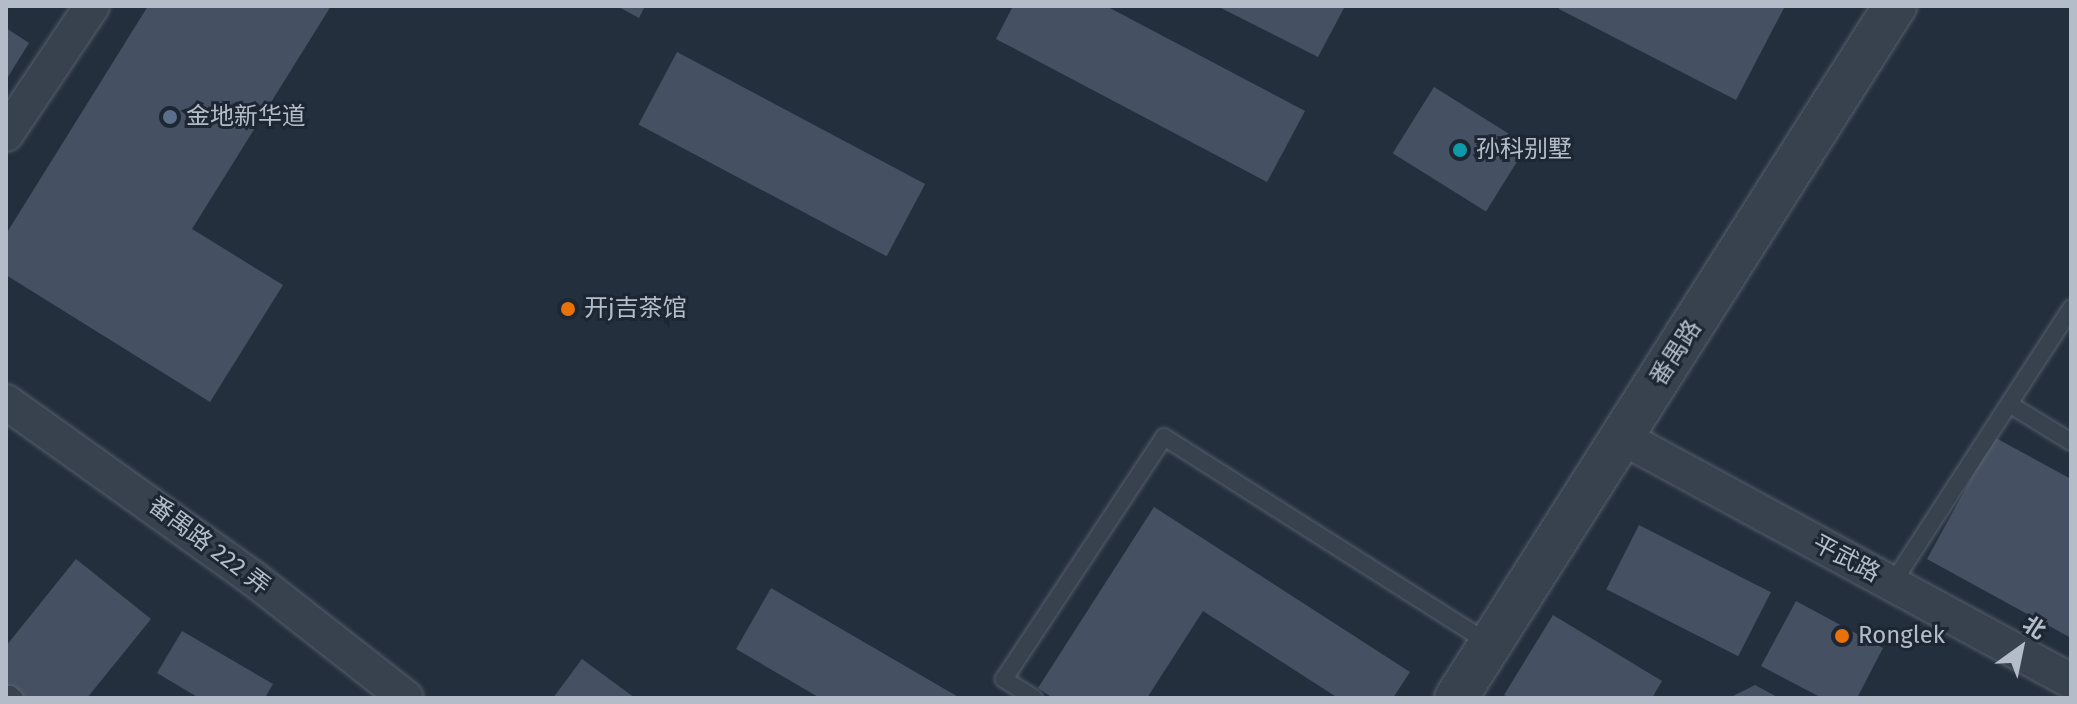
<!DOCTYPE html>
<html>
<head>
<meta charset="utf-8">
<style>
	body { margin:0 }
	#map { position:relative; width:2077px; height:704px; overflow:hidden; background:#242f3e; font-family:"Fira Sans","Noto Sans SC",sans-serif }
	div>[style] { position:absolute }
	.building>* { inset:0; background:#455162; transform-origin:0 0 }
	.roads { filter:drop-shadow(0 0 2px #565f6c) drop-shadow(0 0 2px #565f6c) }
	.service>* { height:16px; margin:-8px; padding:0 8px; transform-origin:8px; border-radius:8px; background:#38414e }
	.minor>* { height:34px; margin:-17px; padding:0 17px; transform-origin:17px; border-radius:17px; background:#38414e }
	.tertiary>* { height:42px; margin:-21px; padding:0 21px; transform-origin:21px; border-radius:21px; background:#38414e }
	.dots>* { width:22px; height:22px; translate:-50% -50%; box-sizing:border-box; border:4px solid #1d2633; border-radius:50% }
	span { translate:-50% -50%; white-space:nowrap; text-align:center; line-height:1.15; -webkit-text-stroke:6px #1d2633; paint-order:stroke }
	.poi-label { font-size:24px; color:#b4bcc9 }
	.left { translate:0 -50%; text-align:left }
	.street-label { font-size:24px; color:#b4bcc9 }
	.frame { position:absolute; inset:0; border:8px solid #b4bcc9; pointer-events:none }
	.north { position:absolute; left:1981px; top:608px; width:80px; height:80px; -webkit-text-stroke:6px #1d2633; paint-order:stroke; rotate:33deg; font-size:22px; font-weight:700; line-height:32px; text-align:center; color:#b4bcc9 }
	.north::after { content:''; display:block; margin:auto; width:28px; height:36px; background:#b4bcc9; clip-path:polygon(50% 0,100% 100%,50% 72%,0 100%) }
</style>
</head>
<body>
<div id="map">
	<div class="building">
		<div style="clip-path:polygon(148px 6px,331px 6px,192px 229px,283px 285px,210px 402px,6px 275px,6px 234px)"></div>
		<div style="clip-path:polygon(617px 6px,645px 6px,639px 18px)"></div>
		<div style="clip-path:polygon(1013px 6px,1106px 6px,1305px 111px,1267px 182px,996px 39px)"></div>
		<div style="clip-path:polygon(1217px 6px,1345px 6px,1318px 57px)"></div>
		<div style="clip-path:polygon(1560px 6px,1785px 6px,1736px 100px,1559px 9px)"></div>
		<div style="clip-path:polygon(6px 28px,29px 43px,6px 80px)"></div>
		<div style="left:677px;top:52px;width:281px;height:82px;rotate:28deg"></div>
		<div style="left:1434px;top:87px;width:110px;height:78px;rotate:32deg"></div>
		<div style="clip-path:polygon(1994px 437px,2071px 479px,2071px 638px,1927px 559px)"></div>
		<div style="clip-path:polygon(1154px 507px,1410px 672px,1393px 698px,1338px 698px,1203px 611px,1147px 698px,1053px 698px,1038px 688px)"></div>
		<div style="left:1639px;top:525px;width:148px;height:72px;rotate:27deg"></div>
		<div style="clip-path:polygon(76px 559px,151px 619px,87px 698px,6px 698px,6px 646px)"></div>
		<div style="clip-path:polygon(771px 588px,960px 698px,820px 698px,736px 649px)"></div>
		<div style="clip-path:polygon(1796px 601px,1883px 648px,1857px 698px,1822px 698px,1761px 666px)"></div>
		<div style="clip-path:polygon(1553px 615px,1662px 681px,1652px 698px,1509px 698px,1504px 695px)"></div>
		<div style="clip-path:polygon(182px 631px,273px 684px,265px 698px,199px 698px,157px 673px)"></div>
		<div style="clip-path:polygon(582px 659px,635px 698px,553px 698px)"></div>
		<div style="clip-path:polygon(1755px 685px,1779px 698px,1729px 698px)"></div>
	</div>
	<div class="roads">
		<div class="service">
			<div style="left:2009px;top:404px;width:73px;rotate:31.5deg"></div>
			<div style="left:1892px;top:584px;width:329px;rotate:-57deg"></div>
			<div style="left:7px;top:698px;width:5px;rotate:-53deg"></div>
			<div style="left:10px;top:694px;width:6px;rotate:39deg"></div>
			<div style="left:1034px;top:698px;width:36px;rotate:-148deg"></div>
			<div style="left:1004px;top:679px;width:290px;rotate:-56.5deg"></div>
			<div style="left:1164px;top:437px;width:385px;rotate:32.4deg"></div>
		</div>
		<div class="minor">
			<div style="left:6px;top:134px;width:154px;rotate:-56.1deg"></div>
			<div style="left:6px;top:402px;width:303px;rotate:35.5deg"></div>
			<div style="left:253px;top:578px;width:194px;rotate:38.1deg"></div>
			<div style="left:1620px;top:436px;width:513px;rotate:28.51deg"></div>
		</div>
		<div class="tertiary">
			<div style="left:1456px;top:698px;width:820px;rotate:-57.61deg"></div>
		</div>
	</div>
	<div class="dots">
		<div style="left:170px;top:117px;background:#5c6f8a"></div>
		<div style="left:1460px;top:150px;background:#0f9aa8"></div>
		<div style="left:568px;top:309px;background:#e8710a"></div>
		<div style="left:1842px;top:636px;background:#e8710a"></div>
	</div>
	<div class="poi-label">
		<span class="left" style="left:186px;top:117px">金地新华道</span>
		<span class="left" style="left:1476px;top:150px">孙科别墅</span>
		<span class="left" style="left:584px;top:309px">开j吉茶馆</span>
		<span class="left" style="left:1858px;top:636px">Ronglek</span>
	</div>
	<div class="street-label">
		<span style="left:1676px;top:353px;rotate:-57deg">番禺路</span>
		<span style="left:209px;top:546px;rotate:37deg">番禺路 222 弄</span>
		<span style="left:1846px;top:559px;rotate:28deg">平武路</span>
	</div>
	<div class="frame"></div>
	<div class="north">北</div>
</div>
</body>
</html>
